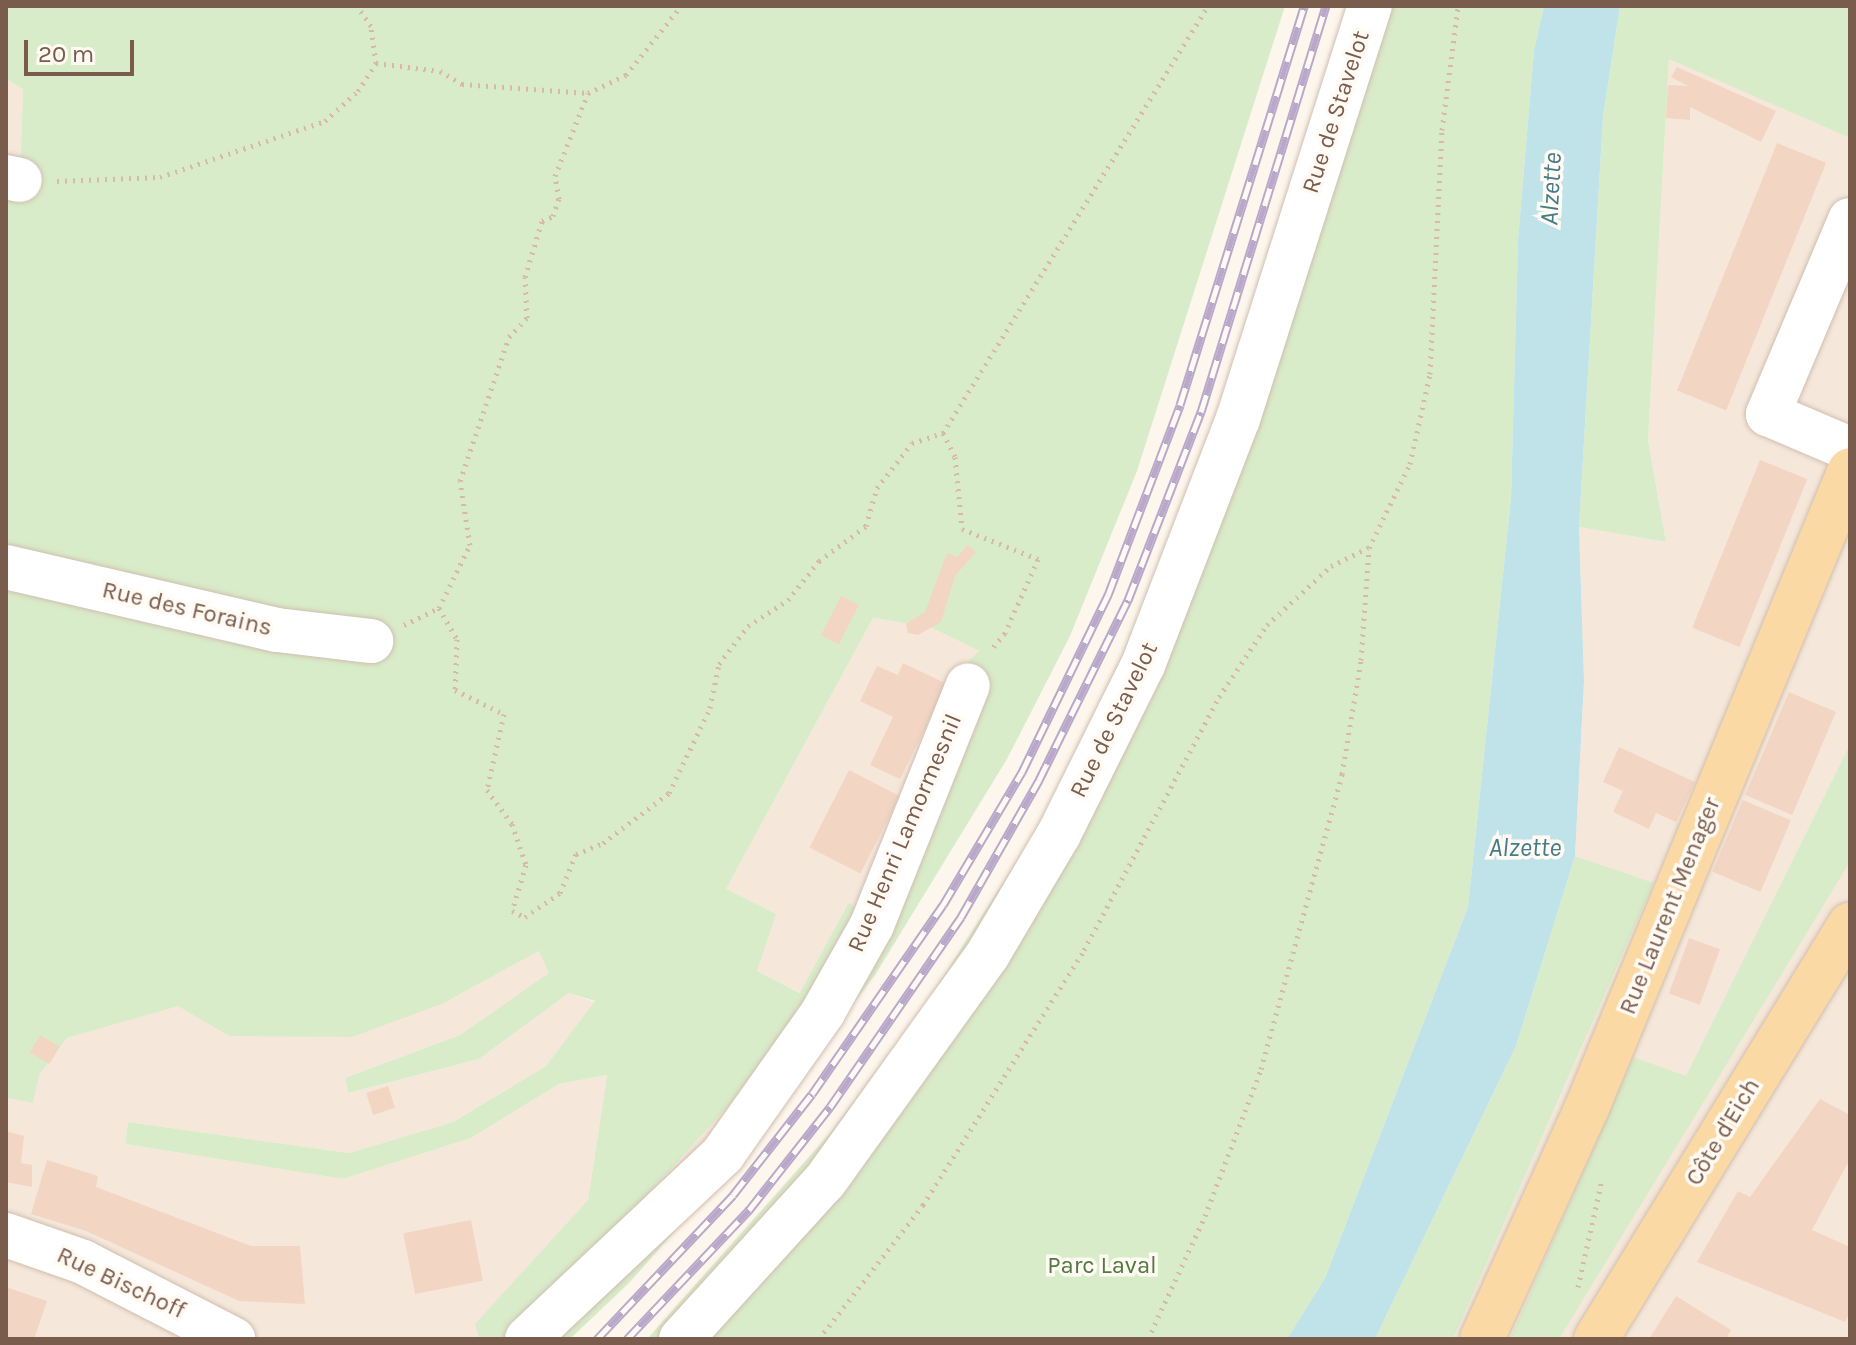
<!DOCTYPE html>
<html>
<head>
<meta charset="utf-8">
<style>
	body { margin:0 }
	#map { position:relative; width:1856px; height:1345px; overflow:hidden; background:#fdf6ec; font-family:Karla,sans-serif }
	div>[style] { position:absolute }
	.residential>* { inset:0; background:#f5e8da }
	.green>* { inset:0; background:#d8ecc9 }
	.water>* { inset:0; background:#bfe3e8 }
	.building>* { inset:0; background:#f3d5c3; transform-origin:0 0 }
	.path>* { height:5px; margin-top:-2.5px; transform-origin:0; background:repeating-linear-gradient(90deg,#d9b8a5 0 2px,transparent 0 8px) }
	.roads { filter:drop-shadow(0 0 2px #d1beb0) drop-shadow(0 0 2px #d1beb0) }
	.minor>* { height:44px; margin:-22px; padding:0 22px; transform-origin:22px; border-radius:22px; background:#fff }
	.major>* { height:44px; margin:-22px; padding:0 22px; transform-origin:22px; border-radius:22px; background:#fbd9a5 }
	.rail>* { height:9px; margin-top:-4.5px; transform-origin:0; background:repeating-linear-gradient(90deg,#fffaf3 0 18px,#b9a8c9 0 36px); box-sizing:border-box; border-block:2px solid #b9a8c9 }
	span { translate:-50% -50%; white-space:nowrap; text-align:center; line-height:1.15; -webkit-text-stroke:7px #fffaf3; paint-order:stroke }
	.street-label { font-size:24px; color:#7a5c4d }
	.park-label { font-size:24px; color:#537a41 }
	.water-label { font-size:26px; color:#437c86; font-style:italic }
	.frame { position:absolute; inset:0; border:8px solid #7a5c4d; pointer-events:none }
	.scale { position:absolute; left:24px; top:40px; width:110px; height:36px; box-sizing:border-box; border:4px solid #7a5c4d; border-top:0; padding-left:10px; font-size:24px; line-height:28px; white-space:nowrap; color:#7a5c4d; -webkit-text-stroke:6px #fffaf3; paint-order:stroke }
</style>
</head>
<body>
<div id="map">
	<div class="residential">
		<div style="clip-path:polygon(1669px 58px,1850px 138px,1850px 744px,1686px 1077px,1633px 1058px,1510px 1339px,1453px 1339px,1654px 884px,1575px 856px,1584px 681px,1579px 527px,1666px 542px,1648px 440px)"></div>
		<div style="clip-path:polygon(6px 79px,23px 89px,20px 180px,6px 177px)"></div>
		<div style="clip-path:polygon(873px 618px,930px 627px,979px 651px,832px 1019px,562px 1289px,818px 1007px,863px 911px,847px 904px,801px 993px,757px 971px,726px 889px)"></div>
		<div style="clip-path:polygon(1850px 862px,1850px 1339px,1559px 1339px,1647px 1189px)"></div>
		<div style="clip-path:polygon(539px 951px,550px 973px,460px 1035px,345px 1078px,348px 1093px,479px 1059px,569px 993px,595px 1002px,546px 1066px,453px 1122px,349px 1153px,128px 1122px,125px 1144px,343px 1179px,471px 1138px,559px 1084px,607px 1075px,588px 1200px,476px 1324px,479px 1339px,6px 1339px,6px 1098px,33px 1103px,38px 1075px,67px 1038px,178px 1005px,229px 1036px,444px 1003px)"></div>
	</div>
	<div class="green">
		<div style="clip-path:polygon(6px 6px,1285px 6px,1137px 471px,1070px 636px,1007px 759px,875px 975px,727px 1172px,629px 1283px,570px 1339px,551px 1339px,832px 1019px,951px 678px,979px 651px,930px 627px,873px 618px,726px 889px,776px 914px,757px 971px,800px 993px,848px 903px,863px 911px,818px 1007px,562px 1289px,506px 1339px,479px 1339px,475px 1324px,588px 1200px,607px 1075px,559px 1084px,471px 1138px,343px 1179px,125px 1144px,128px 1122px,349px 1153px,453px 1122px,546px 1066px,595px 1001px,569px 993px,479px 1059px,348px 1093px,345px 1078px,460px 1035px,549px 973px,539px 951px,444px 1003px,352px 1037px,229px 1036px,178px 1006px,67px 1038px,39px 1075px,33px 1103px,6px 1098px,6px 177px,20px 179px,23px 89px,6px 79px)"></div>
		<div style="clip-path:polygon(1347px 6px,1544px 6px,1534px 50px,1518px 240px,1511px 498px,1468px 907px,1325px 1278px,1287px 1339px,647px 1339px,831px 1132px,929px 999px,1037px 829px,1120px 660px,1227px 405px)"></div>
		<div style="clip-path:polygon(1620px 6px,1850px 6px,1850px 138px,1669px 59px,1648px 440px,1666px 542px,1579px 527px,1603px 117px)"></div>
		<div style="clip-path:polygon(1850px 744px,1850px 862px,1559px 1339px,1510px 1339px,1633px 1057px,1686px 1076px)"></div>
		<div style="clip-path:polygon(1575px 856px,1654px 883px,1453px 1339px,1375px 1339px,1516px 1046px)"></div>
	</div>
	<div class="water">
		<div style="clip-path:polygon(1544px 6px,1620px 6px,1603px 117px,1579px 527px,1584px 681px,1575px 856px,1516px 1046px,1375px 1339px,1287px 1339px,1325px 1278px,1468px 907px,1511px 498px,1518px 240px,1534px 50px)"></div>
	</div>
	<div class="building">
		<div style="clip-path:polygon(1677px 67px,1776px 111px,1761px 142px,1690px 107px,1690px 120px,1666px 118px,1668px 85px,1688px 86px,1671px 77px)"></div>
		<div style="left:1777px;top:143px;width:53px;height:267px;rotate:22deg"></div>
		<div style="left:1760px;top:460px;width:51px;height:181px;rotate:22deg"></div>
		<div style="clip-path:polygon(968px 545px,976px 552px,955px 576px,941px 622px,918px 635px,908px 633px,906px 624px,925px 612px,947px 553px,957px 557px)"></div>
		<div style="left:841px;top:596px;width:20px;height:44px;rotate:27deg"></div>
		<div style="clip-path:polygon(903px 663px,947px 684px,900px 779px,870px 765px,893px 717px,860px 701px,877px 666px,898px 675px)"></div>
		<div style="left:1789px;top:692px;width:51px;height:112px;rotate:23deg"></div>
		<div style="clip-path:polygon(1619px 747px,1695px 782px,1676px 822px,1656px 813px,1649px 829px,1613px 812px,1623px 791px,1603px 782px)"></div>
		<div style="left:849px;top:770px;width:57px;height:87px;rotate:27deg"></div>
		<div style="left:1743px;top:800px;width:52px;height:78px;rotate:23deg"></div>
		<div style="left:1689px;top:938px;width:33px;height:59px;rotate:20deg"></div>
		<div style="left:40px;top:1035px;width:23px;height:20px;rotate:31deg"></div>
		<div style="left:388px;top:1086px;width:23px;height:23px;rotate:72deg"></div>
		<div style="clip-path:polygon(1820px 1099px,1850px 1115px,1850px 1159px,1812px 1230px,1850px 1247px,1850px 1311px,1845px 1322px,1697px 1262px,1738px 1191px,1750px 1197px)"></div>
		<div style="clip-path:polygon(6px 1131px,24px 1136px,21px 1163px,32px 1165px,32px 1187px,6px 1182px)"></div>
		<div style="clip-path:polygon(47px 1160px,98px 1176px,96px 1187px,251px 1246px,300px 1246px,305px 1304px,239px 1301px,86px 1231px,31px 1214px)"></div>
		<div style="left:471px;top:1220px;width:62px;height:69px;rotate:79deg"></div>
		<div style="clip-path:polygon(6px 1287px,47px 1301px,34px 1339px,6px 1339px)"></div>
		<div style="clip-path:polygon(1676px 1296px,1731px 1330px,1726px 1339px,1649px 1339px)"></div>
	</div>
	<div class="path">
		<div style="left:376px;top:63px;width:64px;rotate:7.1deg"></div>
		<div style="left:440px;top:71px;width:26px;rotate:31deg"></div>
		<div style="left:462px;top:84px;width:126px;rotate:4.1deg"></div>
		<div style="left:57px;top:181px;width:103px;rotate:-2.2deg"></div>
		<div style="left:160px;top:177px;width:174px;rotate:-18.7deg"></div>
		<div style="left:325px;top:121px;width:45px;rotate:-42.3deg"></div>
		<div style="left:358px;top:91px;width:33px;rotate:-57deg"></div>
		<div style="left:376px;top:63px;width:37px;rotate:-98deg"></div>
		<div style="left:371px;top:26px;width:24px;rotate:-125deg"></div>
		<div style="left:943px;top:433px;width:503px;rotate:-58.18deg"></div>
		<div style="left:439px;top:608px;width:36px;rotate:60deg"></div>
		<div style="left:457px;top:639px;width:51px;rotate:92.2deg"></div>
		<div style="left:455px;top:690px;width:55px;rotate:26.1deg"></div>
		<div style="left:504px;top:714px;width:78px;rotate:102.6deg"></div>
		<div style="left:487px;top:790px;width:42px;rotate:53.7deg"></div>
		<div style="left:512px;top:824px;width:43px;rotate:71.1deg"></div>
		<div style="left:526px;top:865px;width:48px;rotate:106.9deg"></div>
		<div style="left:512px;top:911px;width:14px;rotate:25deg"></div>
		<div style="left:525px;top:917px;width:42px;rotate:-34.4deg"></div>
		<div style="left:560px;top:893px;width:42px;rotate:-67.7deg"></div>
		<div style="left:576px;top:854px;width:29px;rotate:-22deg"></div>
		<div style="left:603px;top:843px;width:83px;rotate:-37.1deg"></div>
		<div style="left:669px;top:793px;width:94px;rotate:-64.2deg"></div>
		<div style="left:710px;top:708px;width:45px;rotate:-78.4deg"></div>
		<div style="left:719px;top:664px;width:48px;rotate:-52.7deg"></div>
		<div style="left:748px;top:626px;width:48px;rotate:-33deg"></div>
		<div style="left:788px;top:600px;width:50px;rotate:-51.5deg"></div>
		<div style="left:819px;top:561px;width:59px;rotate:-36.7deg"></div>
		<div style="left:866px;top:526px;width:40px;rotate:-74deg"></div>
		<div style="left:877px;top:488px;width:57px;rotate:-52.1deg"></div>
		<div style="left:912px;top:443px;width:33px;rotate:-18deg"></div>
		<div style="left:943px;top:433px;width:27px;rotate:63deg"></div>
		<div style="left:955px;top:457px;width:72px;rotate:84.4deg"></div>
		<div style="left:962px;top:529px;width:82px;rotate:21.5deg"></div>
		<div style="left:1038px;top:559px;width:81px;rotate:114deg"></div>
		<div style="left:1005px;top:633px;width:23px;rotate:130deg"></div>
		<div style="left:404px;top:625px;width:39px;rotate:-26deg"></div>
		<div style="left:439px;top:608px;width:70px;rotate:-63.8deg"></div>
		<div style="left:470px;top:545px;width:65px;rotate:-98.9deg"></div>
		<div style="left:460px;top:481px;width:152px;rotate:-71.2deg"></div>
		<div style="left:509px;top:337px;width:26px;rotate:-47deg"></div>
		<div style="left:527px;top:318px;width:41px;rotate:-92.8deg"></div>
		<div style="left:525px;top:277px;width:59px;rotate:-73.1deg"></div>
		<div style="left:542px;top:221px;width:12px;rotate:-24deg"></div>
		<div style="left:553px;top:216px;width:18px;rotate:-71deg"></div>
		<div style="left:559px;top:199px;width:23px;rotate:-100deg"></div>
		<div style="left:555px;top:176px;width:89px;rotate:-68.3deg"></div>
		<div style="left:588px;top:93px;width:42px;rotate:-25.3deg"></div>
		<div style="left:626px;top:75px;width:88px;rotate:-51.4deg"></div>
		<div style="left:1578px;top:1287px;width:110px;rotate:-77.4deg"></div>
		<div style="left:819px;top:1339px;width:170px;rotate:-52.2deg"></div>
		<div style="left:923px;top:1205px;width:302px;rotate:-57.7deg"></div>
		<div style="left:1084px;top:950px;width:287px;rotate:-61.9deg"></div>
		<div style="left:1219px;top:697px;width:87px;rotate:-56.3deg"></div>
		<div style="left:1267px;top:625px;width:87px;rotate:-42.7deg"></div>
		<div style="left:1331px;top:566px;width:41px;rotate:-25.9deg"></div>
		<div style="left:1148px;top:1339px;width:136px;rotate:-65.1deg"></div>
		<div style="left:1205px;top:1216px;width:157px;rotate:-69.1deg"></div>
		<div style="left:1261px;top:1069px;width:306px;rotate:-74.6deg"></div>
		<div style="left:1342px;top:774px;width:116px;rotate:-80.5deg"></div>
		<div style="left:1361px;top:660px;width:112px;rotate:-85.9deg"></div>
		<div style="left:1369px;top:548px;width:93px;rotate:-64deg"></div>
		<div style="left:1410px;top:464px;width:92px;rotate:-77.5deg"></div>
		<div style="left:1430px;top:374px;width:244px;rotate:-87.2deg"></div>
		<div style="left:1442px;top:130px;width:125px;rotate:-82.6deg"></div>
	</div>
	<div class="roads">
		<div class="minor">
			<div style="left:6px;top:177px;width:14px;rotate:12deg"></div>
			<div style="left:1850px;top:220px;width:211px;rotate:112.9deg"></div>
			<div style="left:1768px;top:414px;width:89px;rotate:23.1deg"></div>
			<div style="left:6px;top:567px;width:278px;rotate:13.1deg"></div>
			<div style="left:277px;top:630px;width:95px;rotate:6.7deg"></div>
			<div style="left:6px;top:1235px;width:82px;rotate:19.3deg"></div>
			<div style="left:83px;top:1262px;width:169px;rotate:27.2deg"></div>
			<div style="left:527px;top:1339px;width:270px;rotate:-43.3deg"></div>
			<div style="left:723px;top:1154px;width:174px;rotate:-54.8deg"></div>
			<div style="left:823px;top:1012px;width:100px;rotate:-60.6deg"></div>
			<div style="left:872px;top:925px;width:258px;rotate:-68.2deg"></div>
			<div style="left:681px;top:1339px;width:214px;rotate:-47.7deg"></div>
			<div style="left:825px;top:1181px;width:279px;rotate:-54.3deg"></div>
			<div style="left:988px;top:954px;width:139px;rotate:-59.4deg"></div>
			<div style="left:1059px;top:834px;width:189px;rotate:-63.6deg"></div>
			<div style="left:1143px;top:665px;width:264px;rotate:-68.9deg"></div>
			<div style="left:1238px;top:419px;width:434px;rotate:-72.3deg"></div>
		</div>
		<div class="major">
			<div style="left:1482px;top:1339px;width:252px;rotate:-65.6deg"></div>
			<div style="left:1586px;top:1110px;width:692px;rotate:-67.58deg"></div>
			<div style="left:1596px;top:1339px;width:486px;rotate:-58.5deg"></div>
		</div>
	</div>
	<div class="rail">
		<div style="left:597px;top:1339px;width:198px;rotate:-46.6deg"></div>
		<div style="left:733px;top:1195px;width:128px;rotate:-52deg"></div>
		<div style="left:812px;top:1094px;width:230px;rotate:-55.3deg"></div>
		<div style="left:943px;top:905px;width:155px;rotate:-59.3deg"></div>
		<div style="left:1022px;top:772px;width:197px;rotate:-64.1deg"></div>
		<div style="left:1108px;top:595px;width:203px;rotate:-69.2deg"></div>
		<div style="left:1180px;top:405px;width:418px;rotate:-72.7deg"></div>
		<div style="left:627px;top:1339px;width:178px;rotate:-46.6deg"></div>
		<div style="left:749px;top:1210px;width:131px;rotate:-51.8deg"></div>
		<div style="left:830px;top:1107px;width:231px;rotate:-55.4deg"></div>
		<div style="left:961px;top:917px;width:158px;rotate:-60.3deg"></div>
		<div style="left:1039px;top:780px;width:201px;rotate:-63.7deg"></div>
		<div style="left:1128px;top:600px;width:202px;rotate:-68.8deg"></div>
		<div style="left:1201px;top:412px;width:425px;rotate:-72.9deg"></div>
	</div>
	<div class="street-label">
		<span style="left:1336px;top:112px;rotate:-72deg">Rue de Stavelot</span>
		<span style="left:187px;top:609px;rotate:13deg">Rue des Forains</span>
		<span style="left:1114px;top:720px;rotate:-64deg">Rue de Stavelot</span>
		<span style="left:905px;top:833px;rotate:-67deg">Rue Henri Lamormesnil</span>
		<span style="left:1670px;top:906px;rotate:-68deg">Rue Laurent Menager</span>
		<span style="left:1723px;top:1132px;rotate:-59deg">Côte d'Eich</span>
		<span style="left:121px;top:1283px;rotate:25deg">Rue Bischoff</span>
	</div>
	<div class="park-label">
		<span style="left:1102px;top:1266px">Parc Laval</span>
	</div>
	<div class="water-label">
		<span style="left:1551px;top:189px;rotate:-87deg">Alzette</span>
		<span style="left:1525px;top:848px">Alzette</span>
	</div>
	<div class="frame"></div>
	<div class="scale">20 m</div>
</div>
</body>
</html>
